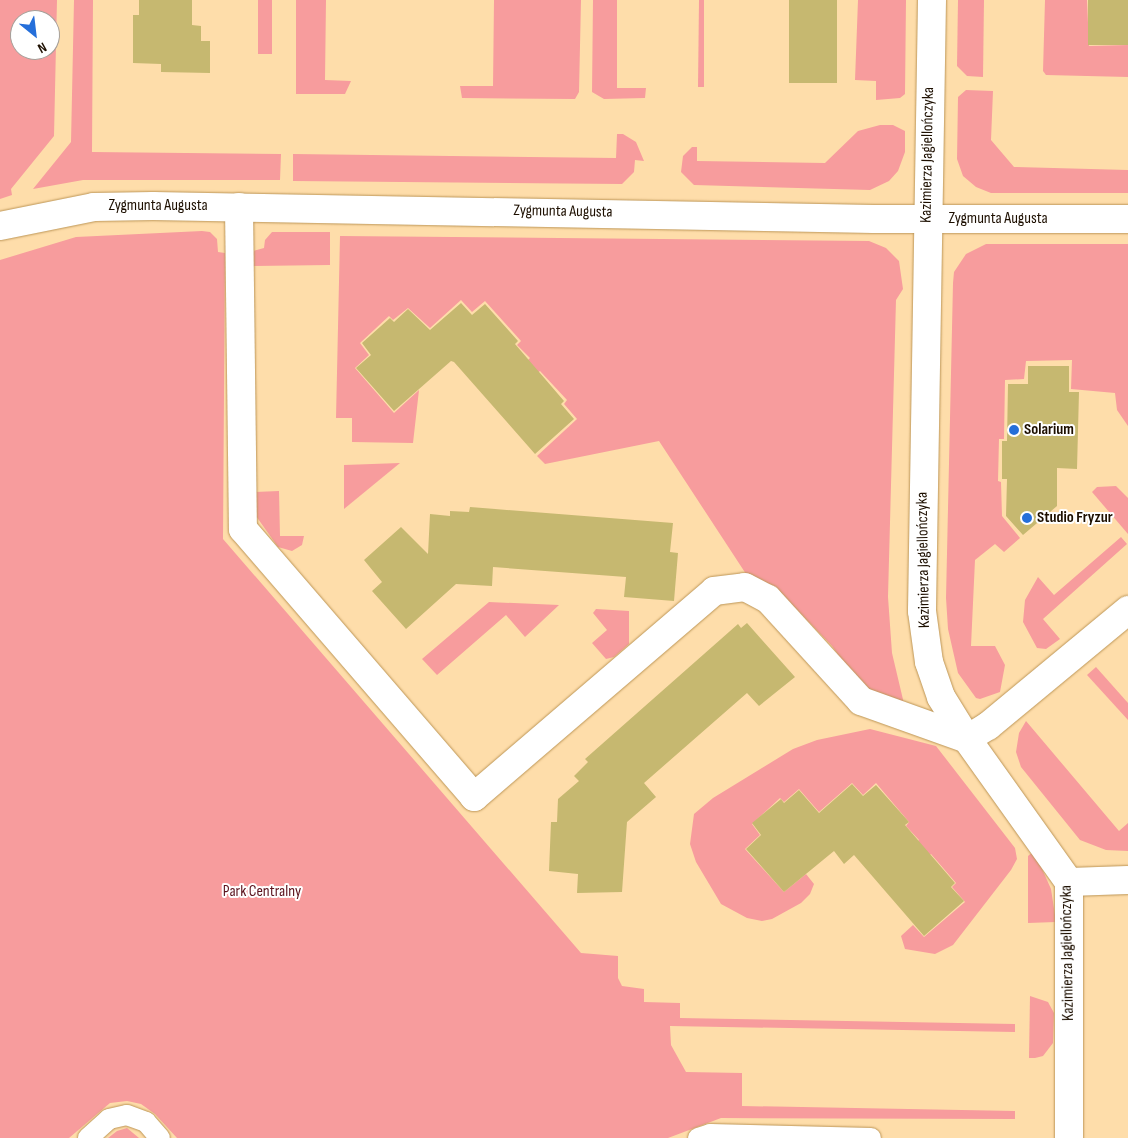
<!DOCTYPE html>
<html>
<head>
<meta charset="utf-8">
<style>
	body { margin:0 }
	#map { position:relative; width:1128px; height:1138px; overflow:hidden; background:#feddaa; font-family:"Sofia Sans Condensed",sans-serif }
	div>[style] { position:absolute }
	.green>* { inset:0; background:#f79c9d; transform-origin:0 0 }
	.building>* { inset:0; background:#c6b870; transform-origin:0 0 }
	.roads { filter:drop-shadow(0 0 1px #bd9657) drop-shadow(0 0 1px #bd9657) }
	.service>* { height:20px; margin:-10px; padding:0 10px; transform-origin:10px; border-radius:10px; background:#fff }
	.minor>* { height:28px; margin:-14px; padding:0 14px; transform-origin:14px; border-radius:14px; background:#fff }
	.dots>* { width:14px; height:14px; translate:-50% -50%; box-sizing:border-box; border:2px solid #fff; border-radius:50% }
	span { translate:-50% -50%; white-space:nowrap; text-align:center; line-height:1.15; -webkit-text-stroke:4px #fff; paint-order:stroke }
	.street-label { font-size:16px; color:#1d0f00 }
	.poi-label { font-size:16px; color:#1d0f00; font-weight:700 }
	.left { translate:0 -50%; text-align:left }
	.park-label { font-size:16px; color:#5b131d }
	.north { position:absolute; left:10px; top:10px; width:50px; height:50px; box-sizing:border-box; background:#fff; border:1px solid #a59f99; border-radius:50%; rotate:151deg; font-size:14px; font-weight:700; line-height:20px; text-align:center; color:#1d0f00 }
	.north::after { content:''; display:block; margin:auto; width:18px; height:22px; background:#256fda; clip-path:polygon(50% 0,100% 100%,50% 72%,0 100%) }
</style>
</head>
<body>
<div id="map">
	<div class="green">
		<div style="clip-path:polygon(evenodd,0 0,57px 0,54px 136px,11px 189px,12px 195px,0 199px,0 0,20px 20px,50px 20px,50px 50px,20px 50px,20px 20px)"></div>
		<div style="clip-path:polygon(74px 0,93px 0,92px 152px,281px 154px,280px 180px,83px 180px,33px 189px,71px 142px)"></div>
		<div style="left:258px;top:0;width:14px;height:54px"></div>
		<div style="clip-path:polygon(296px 0,326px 0,325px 80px,351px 81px,345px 94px,296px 94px)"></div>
		<div style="clip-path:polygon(494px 0,581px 0,579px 92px,575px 99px,462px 98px,460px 86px,493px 86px)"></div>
		<div style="clip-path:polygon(593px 0,617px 0,617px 88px,646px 88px,645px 98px,604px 99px,592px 92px)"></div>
		<div style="clip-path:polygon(699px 0,704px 0,704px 87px,698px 87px)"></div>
		<div style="clip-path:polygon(858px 0,906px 0,905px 94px,900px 98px,876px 100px,876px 81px,855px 80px)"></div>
		<div style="clip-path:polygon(958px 0,984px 0,983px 77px,967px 76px,957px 66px)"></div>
		<div style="clip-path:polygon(1045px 0,1087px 0,1089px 46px,1128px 45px,1128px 77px,1046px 75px,1043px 71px)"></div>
		<div style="clip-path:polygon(966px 90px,993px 91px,991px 140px,1014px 167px,1128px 170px,1128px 193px,991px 193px,976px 187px,963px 176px,957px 159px,958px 97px)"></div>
		<div style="clip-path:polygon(880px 125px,893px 125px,905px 131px,905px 152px,898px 171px,889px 181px,870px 190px,694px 185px,681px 172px,683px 156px,692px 147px,697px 147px,697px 161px,825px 163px,858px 131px)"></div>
		<div style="clip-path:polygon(617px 134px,623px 134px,636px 142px,644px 161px,635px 160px,634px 172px,622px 184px,293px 181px,293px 154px,616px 158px)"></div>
		<div style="clip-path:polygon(202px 231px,210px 232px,217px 239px,218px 252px,225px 253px,223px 539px,581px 953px,618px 956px,618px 978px,622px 986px,644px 989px,644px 1002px,680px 1003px,680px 1018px,1015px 1024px,1015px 1032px,670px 1026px,671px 1045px,686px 1072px,742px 1073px,742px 1106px,1015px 1111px,1015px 1119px,721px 1118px,668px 1138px,177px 1138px,155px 1114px,141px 1104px,127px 1101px,110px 1103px,69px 1138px,0 1138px,0 260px,76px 237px)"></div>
		<div style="clip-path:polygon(272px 232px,330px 232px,330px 265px,252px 266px,253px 251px,264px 248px,265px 240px)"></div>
		<div style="clip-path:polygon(340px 236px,869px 241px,886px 248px,899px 261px,903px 289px,896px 300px,888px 597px,892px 653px,905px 708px,865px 693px,832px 646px,776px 588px,748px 577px,659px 441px,545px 464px,537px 456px,577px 419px,564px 404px,567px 400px,540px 371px,536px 374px,525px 363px,530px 358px,517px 345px,521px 341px,485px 301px,472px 312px,461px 300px,430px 328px,408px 308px,393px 320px,389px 316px,360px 343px,369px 355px,355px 368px,394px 413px,419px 390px,413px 443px,352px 442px,352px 418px,336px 418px)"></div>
		<div style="clip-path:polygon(986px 244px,1128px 244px,1128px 426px,1117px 410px,1115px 393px,1071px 389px,1072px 360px,1026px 361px,1024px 379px,1005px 380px,1004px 439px,999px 439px,998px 481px,1001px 482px,1002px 516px,1020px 538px,1004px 552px,995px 544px,975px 560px,971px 646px,995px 646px,1005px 665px,1000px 692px,980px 699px,976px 698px,958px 673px,948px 629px,946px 598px,953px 283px,954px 272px,966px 254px)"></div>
		<div style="clip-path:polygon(400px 463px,344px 509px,344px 465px)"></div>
		<div style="clip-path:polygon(1116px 486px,1128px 498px,1128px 534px,1092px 492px,1097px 487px)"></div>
		<div style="clip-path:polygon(279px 491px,280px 536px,304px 536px,302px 545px,292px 551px,278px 547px,256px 516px,255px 492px)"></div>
		<div style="clip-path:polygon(1121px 537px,1127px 544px,1043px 619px,1060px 639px,1046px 649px,1037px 648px,1023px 622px,1025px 600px,1038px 577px,1054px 595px)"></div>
		<div style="clip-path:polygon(489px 602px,559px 605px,525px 637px,506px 615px,437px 675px,422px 659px)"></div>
		<div style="clip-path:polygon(596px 609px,629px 611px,629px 644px,614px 657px,606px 659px,592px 643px,607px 630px,593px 613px)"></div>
		<div style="clip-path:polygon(1096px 667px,1128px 703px,1128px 720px,1087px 675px)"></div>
		<div style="clip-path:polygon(1026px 721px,1119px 831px,1128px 823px,1128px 851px,1106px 850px,1080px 840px,1021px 767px,1016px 752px,1019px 733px)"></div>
		<div style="clip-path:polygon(870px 729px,936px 746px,1015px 848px,1017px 859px,1011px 870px,953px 945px,935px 954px,905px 949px,901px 936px,913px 925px,924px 937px,965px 902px,952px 887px,956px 883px,931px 854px,927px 857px,915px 844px,919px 840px,906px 826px,909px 822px,876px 783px,863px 795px,852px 783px,819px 812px,799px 789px,784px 802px,780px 798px,752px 824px,760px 835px,745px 849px,784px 892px,806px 874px,814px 884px,810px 894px,801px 903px,772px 919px,762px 921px,747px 918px,721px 904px,696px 862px,690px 844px,694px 814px,713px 798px,793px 749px,817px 740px)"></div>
		<div style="clip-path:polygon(1034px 851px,1051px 889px,1056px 922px,1028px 923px,1028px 856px)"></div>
		<div style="clip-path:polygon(1030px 996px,1048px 1002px,1054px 1013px,1053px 1043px,1043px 1056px,1035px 1058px,1029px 1058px)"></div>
		<div style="clip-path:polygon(127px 1128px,139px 1138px,108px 1138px,117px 1131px)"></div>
	</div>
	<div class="building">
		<div style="clip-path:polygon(139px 0,192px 0,192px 25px,201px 26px,201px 41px,210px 41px,210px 73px,161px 72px,161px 64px,133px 63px,133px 15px,139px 15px)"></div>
		<div style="left:789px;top:0;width:48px;height:83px"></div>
		<div style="left:1088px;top:0;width:40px;height:45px"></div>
		<div style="clip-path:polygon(461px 303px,472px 315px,485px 304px,518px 341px,515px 344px,564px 401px,561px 404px,574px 419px,535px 454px,454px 362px,451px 361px,394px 411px,356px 368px,371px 355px,362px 343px,390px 318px,394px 322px,408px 309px,430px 330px)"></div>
		<div style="clip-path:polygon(1028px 366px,1069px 366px,1069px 392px,1079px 392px,1077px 469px,1057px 468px,1057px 506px,1023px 535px,1006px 516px,1007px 479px,1002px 479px,1002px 441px,1007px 441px,1008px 384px,1028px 384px)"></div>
		<div style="clip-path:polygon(470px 507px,673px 523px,670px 552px,678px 553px,674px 601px,624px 597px,626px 577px,493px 567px,492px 586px,456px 584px,406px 629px,372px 591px,382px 582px,364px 560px,401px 527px,428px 554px,430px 514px,450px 516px,450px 511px,469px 512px)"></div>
		<div style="clip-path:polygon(747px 623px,795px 677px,759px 706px,747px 693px,644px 783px,656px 797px,627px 822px,622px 892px,577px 893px,578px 874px,549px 871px,551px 822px,557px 822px,558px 799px,579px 781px,574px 776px,588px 762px,585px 759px,738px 624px,741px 628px)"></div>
		<div style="clip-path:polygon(852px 784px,863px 796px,876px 785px,909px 822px,905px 825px,955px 883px,951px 887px,964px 901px,924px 936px,854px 855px,844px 864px,834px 851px,784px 892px,746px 849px,761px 835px,752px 823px,781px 799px,784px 803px,799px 790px,819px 813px)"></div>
	</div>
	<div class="roads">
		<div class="service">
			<div style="left:88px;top:1138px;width:28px;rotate:-42deg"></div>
			<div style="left:109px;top:1119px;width:18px;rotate:-13deg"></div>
			<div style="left:127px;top:1115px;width:20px;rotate:20deg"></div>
			<div style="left:146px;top:1122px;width:21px;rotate:49deg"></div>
			<div style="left:698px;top:1138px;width:13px;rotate:-18deg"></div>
			<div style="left:710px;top:1134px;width:161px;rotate:1.4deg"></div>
		</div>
		<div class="minor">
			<div style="left:932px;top:0;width:611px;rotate:90.94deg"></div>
			<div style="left:922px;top:611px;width:51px;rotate:82.2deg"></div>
			<div style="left:929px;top:662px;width:37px;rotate:71deg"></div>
			<div style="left:941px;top:697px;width:49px;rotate:58.2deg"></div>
			<div style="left:967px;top:739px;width:176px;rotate:54.5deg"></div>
			<div style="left:1069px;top:882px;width:256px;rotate:90deg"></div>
			<div style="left:239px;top:207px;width:322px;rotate:89.3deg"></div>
			<div style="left:243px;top:529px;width:354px;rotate:49.2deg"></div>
			<div style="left:474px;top:797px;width:316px;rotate:-40.6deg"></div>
			<div style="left:714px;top:591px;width:31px;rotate:-7deg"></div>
			<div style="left:745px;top:587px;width:26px;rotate:28deg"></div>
			<div style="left:768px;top:599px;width:138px;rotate:47.6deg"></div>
			<div style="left:861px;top:701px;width:113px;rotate:19.7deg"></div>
			<div style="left:0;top:226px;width:96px;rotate:-11.4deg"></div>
			<div style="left:94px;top:207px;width:59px;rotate:-1deg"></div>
			<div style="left:153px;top:206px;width:721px;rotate:1.03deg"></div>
			<div style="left:874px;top:219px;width:254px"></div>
			<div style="left:967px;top:739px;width:25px;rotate:-32deg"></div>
			<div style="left:988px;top:726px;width:182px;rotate:-39.6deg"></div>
			<div style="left:1069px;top:882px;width:59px;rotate:-1.9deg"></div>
		</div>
	</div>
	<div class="dots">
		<div style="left:1014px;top:430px;background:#256fda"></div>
		<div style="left:1027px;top:518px;background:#256fda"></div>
	</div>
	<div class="street-label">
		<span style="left:928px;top:155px;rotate:-89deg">Kazimierza Jagiellończyka</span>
		<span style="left:158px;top:206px">Zygmunta Augusta</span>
		<span style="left:563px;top:212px;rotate:1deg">Zygmunta Augusta</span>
		<span style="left:998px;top:219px">Zygmunta Augusta</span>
		<span style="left:924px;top:560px;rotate:-91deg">Kazimierza Jagiellończyka</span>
		<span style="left:1068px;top:953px;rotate:-91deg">Kazimierza Jagiellończyka</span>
	</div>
	<div class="poi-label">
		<span class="left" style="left:1024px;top:430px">Solarium</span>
		<span class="left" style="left:1037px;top:518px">Studio Fryzur</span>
	</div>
	<div class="park-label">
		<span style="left:262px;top:892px">Park Centralny</span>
	</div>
	<div class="north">N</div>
</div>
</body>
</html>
